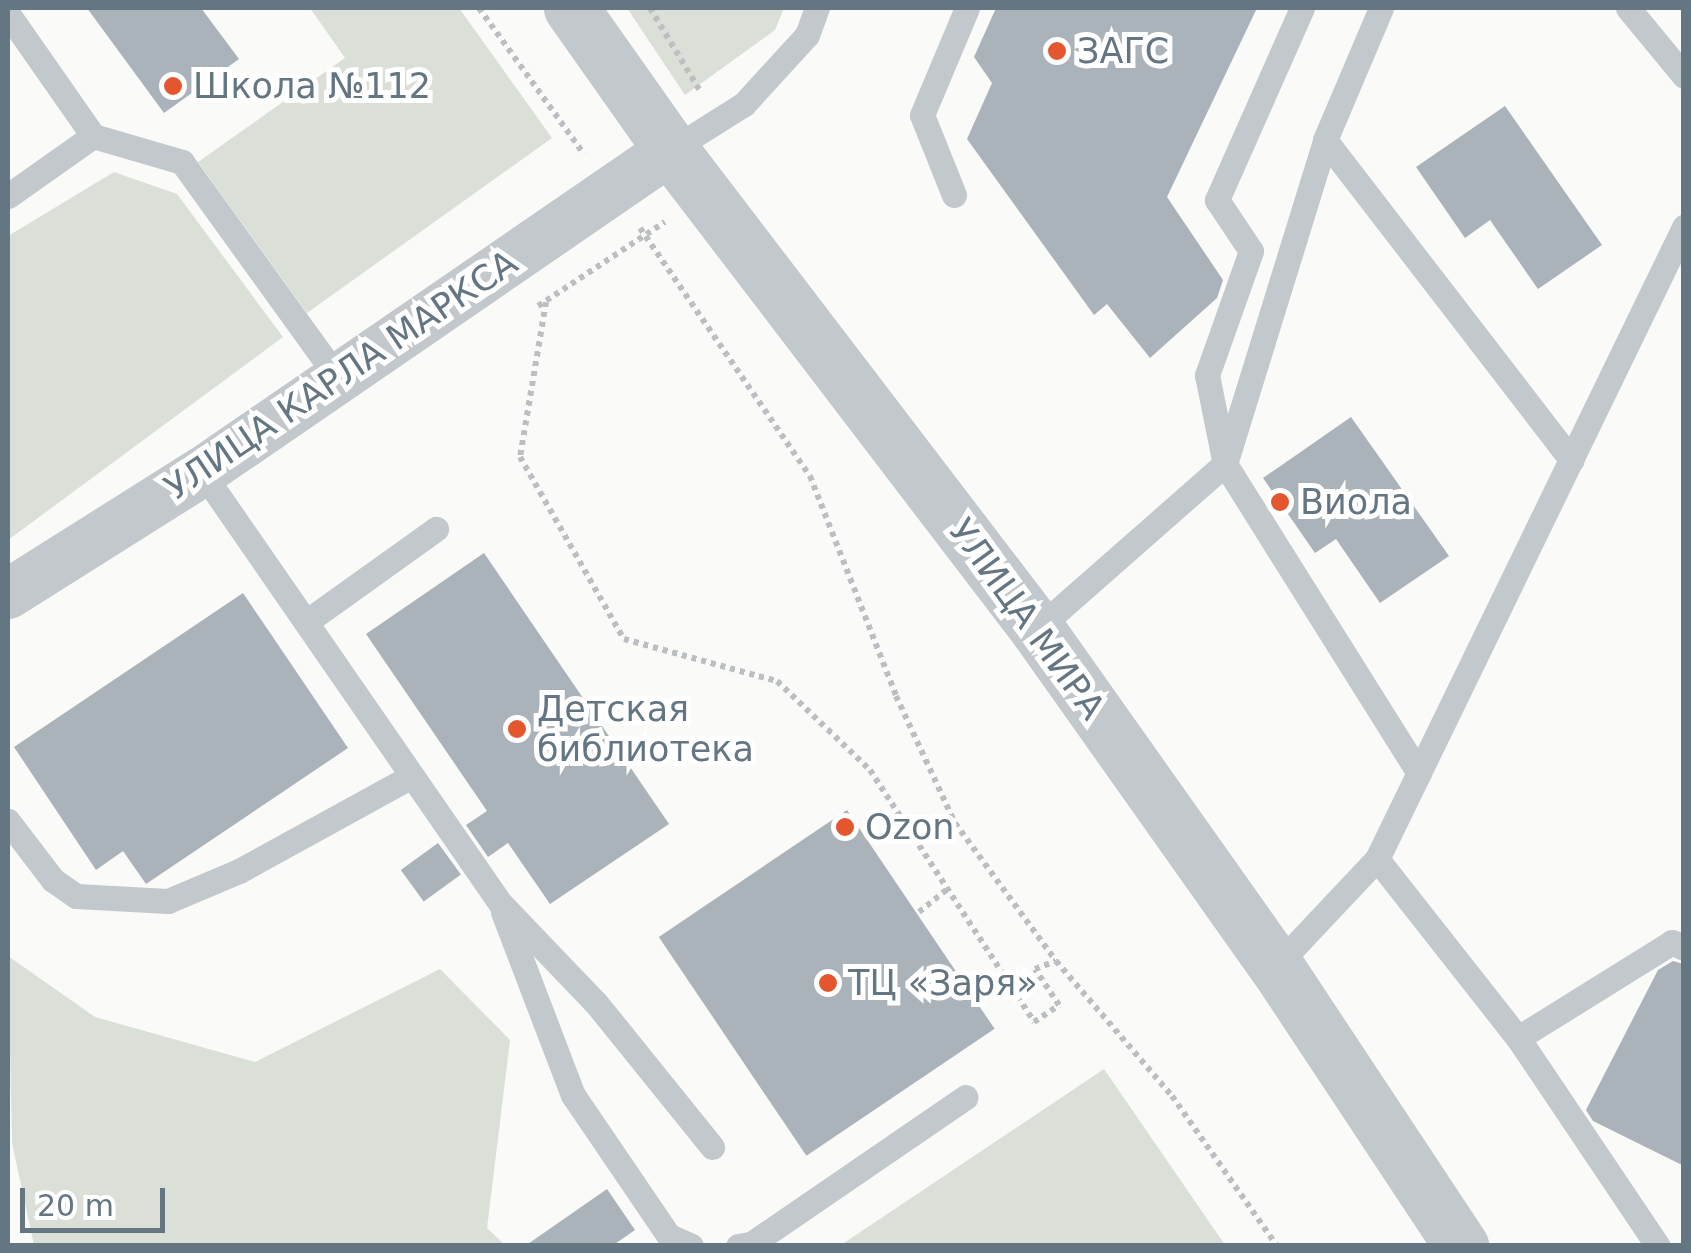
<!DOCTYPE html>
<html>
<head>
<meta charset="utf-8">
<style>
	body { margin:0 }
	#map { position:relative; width:1691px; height:1253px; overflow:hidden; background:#fafaf8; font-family:"DejaVu Sans",sans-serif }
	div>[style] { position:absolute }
	.green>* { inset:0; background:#dadfd7 }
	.building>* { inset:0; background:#aab3b9; transform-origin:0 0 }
	.path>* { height:6px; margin-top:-3px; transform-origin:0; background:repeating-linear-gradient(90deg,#bbbfc2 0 5px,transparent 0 10px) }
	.service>* { height:25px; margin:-12.5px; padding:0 12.5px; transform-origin:12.5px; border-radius:12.5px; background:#c3c8cc }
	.minor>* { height:50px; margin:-25px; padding:0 25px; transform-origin:25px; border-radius:25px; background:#c3c8cc }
	.tertiary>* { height:55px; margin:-27.5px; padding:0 27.5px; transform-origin:27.5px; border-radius:27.5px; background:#c3c8cc }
	.dots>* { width:28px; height:28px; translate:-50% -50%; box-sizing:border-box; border:5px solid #fff; border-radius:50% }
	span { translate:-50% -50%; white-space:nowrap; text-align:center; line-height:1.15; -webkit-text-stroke:10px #fff; paint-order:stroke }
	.poi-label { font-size:35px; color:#657683 }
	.left { translate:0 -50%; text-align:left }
	.street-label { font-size:35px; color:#657683 }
	.frame { position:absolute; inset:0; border:10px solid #657683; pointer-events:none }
	.scale { position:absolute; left:20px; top:1188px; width:145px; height:45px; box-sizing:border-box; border:5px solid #657683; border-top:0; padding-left:12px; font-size:30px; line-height:35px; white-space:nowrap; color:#657683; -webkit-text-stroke:8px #fff; paint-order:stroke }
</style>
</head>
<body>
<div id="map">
	<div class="green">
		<div style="clip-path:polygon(310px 8px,459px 8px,552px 138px,307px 313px,198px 162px,345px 58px)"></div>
		<div style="clip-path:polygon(627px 8px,784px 8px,775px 30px,685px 95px)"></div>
		<div style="clip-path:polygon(114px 172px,177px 194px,283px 337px,8px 540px,8px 236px)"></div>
		<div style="clip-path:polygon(8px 956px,95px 1017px,255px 1062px,440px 969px,510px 1040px,487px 1228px,505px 1245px,34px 1245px,12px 1143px)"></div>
		<div style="clip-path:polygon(1104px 1069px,1225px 1245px,841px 1245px)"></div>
	</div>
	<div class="building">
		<div style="clip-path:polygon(87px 8px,201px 8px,239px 59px,164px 113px)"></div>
		<div style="clip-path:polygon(996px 8px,1257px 8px,1167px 197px,1223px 280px,1217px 298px,1150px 358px,1107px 304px,1094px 315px,967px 139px,992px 83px,974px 57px)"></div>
		<div style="clip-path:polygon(1505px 106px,1602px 245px,1538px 289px,1490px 220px,1465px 238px,1416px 167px)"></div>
		<div style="clip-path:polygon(1351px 417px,1449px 556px,1380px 603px,1336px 539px,1315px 553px,1263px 478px)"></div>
		<div style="clip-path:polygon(484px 553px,669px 824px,550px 904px,508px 843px,488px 857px,466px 825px,487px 811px,366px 634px)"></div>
		<div style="clip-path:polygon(243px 593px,348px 748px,146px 884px,123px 851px,96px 870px,14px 747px)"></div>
		<div style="left:847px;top:810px;width:264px;height:227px;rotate:56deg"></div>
		<div style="left:438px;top:843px;width:39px;height:46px;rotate:54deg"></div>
		<div style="clip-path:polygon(1673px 961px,1684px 964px,1684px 1166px,1593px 1121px,1586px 1110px,1658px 970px)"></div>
		<div style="clip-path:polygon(607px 1189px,635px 1230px,612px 1246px,525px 1246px)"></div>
	</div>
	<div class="path">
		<div style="left:479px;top:8px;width:180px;rotate:54.3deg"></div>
		<div style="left:650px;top:8px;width:97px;rotate:58.9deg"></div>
		<div style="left:640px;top:228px;width:301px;rotate:55.6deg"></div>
		<div style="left:810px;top:476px;width:236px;rotate:68.6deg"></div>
		<div style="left:896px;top:696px;width:140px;rotate:65.1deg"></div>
		<div style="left:955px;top:823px;width:171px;rotate:53.8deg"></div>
		<div style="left:1056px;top:961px;width:178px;rotate:49.3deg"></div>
		<div style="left:1172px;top:1096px;width:183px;rotate:55deg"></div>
		<div style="left:546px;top:302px;width:157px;rotate:99.5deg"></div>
		<div style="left:520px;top:457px;width:210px;rotate:60.3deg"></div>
		<div style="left:624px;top:639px;width:159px;rotate:15.4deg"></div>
		<div style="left:777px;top:681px;width:129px;rotate:43.7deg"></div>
		<div style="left:870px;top:770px;width:301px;rotate:56.9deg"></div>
		<div style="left:1034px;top:1022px;width:30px;rotate:-34deg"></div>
		<div style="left:1059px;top:1005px;width:43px;rotate:-123.7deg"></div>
		<div style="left:1035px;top:969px;width:22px;rotate:-21deg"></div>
		<div style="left:538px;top:306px;width:152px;rotate:-33.5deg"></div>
		<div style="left:919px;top:912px;width:35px;rotate:-39deg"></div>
	</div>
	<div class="service">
		<div style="left:1302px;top:8px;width:210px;rotate:113.9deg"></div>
		<div style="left:1217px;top:200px;width:61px;rotate:56.3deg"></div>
		<div style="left:1251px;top:251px;width:132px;rotate:109.5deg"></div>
		<div style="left:1207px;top:375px;width:91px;rotate:78.6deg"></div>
		<div style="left:1225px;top:464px;width:365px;rotate:57.9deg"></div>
		<div style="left:1628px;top:8px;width:88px;rotate:50.5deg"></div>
		<div style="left:8px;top:14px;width:149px;rotate:55.1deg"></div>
		<div style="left:1325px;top:140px;width:404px;rotate:52.4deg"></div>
		<div style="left:671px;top:150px;width:86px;rotate:-32.2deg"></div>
		<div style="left:744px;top:104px;width:93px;rotate:-47.6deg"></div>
		<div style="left:807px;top:35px;width:29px;rotate:-70deg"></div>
		<div style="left:954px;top:195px;width:86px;rotate:-111.8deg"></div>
		<div style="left:922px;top:115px;width:116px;rotate:-67.2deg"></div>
		<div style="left:8px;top:196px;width:104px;rotate:-35.2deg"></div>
		<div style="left:93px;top:136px;width:93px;rotate:16.3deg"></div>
		<div style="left:182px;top:162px;width:266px;rotate:54.2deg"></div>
		<div style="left:202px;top:472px;width:524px;rotate:55.34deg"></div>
		<div style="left:500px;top:903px;width:139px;rotate:46.2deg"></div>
		<div style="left:596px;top:1003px;width:185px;rotate:51.1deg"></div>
		<div style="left:306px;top:622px;width:160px;rotate:-35.6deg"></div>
		<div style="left:1037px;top:629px;width:250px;rotate:-41.3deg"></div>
		<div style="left:1225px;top:464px;width:339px;rotate:-72.8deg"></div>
		<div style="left:1325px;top:140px;width:143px;rotate:-67deg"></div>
		<div style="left:8px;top:821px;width:74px;rotate:52.7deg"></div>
		<div style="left:53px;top:880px;width:28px;rotate:35deg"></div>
		<div style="left:76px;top:896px;width:92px;rotate:3.1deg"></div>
		<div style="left:168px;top:901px;width:77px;rotate:-22.9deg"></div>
		<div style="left:239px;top:871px;width:197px;rotate:-28.8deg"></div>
		<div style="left:1377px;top:859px;width:228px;rotate:51.8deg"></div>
		<div style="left:1518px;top:1038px;width:181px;rotate:-31.9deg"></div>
		<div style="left:1672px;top:942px;width:13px;rotate:27deg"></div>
		<div style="left:503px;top:912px;width:196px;rotate:69.1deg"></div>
		<div style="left:573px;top:1095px;width:171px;rotate:55.8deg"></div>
		<div style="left:669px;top:1236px;width:24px;rotate:24deg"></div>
		<div style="left:1276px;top:966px;width:147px;rotate:-46.7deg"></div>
		<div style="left:1377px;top:859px;width:703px;rotate:-64.09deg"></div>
		<div style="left:1518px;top:1038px;width:251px;rotate:56.1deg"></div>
		<div style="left:738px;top:1246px;width:13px;rotate:-9deg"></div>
		<div style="left:751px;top:1244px;width:260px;rotate:-34.4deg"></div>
	</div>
	<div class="minor">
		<div style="left:8px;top:594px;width:229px;rotate:-32.2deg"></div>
		<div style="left:202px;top:472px;width:569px;rotate:-34.47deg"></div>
	</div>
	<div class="tertiary">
		<div style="left:571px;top:8px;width:174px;rotate:54.8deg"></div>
		<div style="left:671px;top:150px;width:603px;rotate:52.62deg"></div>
		<div style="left:1037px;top:629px;width:413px;rotate:54.7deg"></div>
		<div style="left:1276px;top:966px;width:336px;rotate:56.5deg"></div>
	</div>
	<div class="dots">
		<div style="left:1057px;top:51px;background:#e4572e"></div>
		<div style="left:173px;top:86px;background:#e4572e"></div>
		<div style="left:1280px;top:502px;background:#e4572e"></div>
		<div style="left:517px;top:729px;background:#e4572e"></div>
		<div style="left:845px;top:827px;background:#e4572e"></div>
		<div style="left:828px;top:983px;background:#e4572e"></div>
	</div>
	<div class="poi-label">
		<span class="left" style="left:1077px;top:51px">ЗАГС</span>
		<span class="left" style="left:193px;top:86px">Школа №112</span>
		<span class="left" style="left:1300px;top:502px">Виола</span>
		<span class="left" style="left:537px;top:729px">Детская<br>библиотека</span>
		<span class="left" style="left:865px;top:827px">Ozon</span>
		<span class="left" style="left:848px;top:983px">ТЦ «Заря»</span>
	</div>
	<div class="street-label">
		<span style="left:341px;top:375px;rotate:-34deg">УЛИЦА КАРЛА МАРКСА</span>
		<span style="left:1027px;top:619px;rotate:54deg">УЛИЦА МИРА</span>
	</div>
	<div class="frame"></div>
	<div class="scale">20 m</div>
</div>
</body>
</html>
